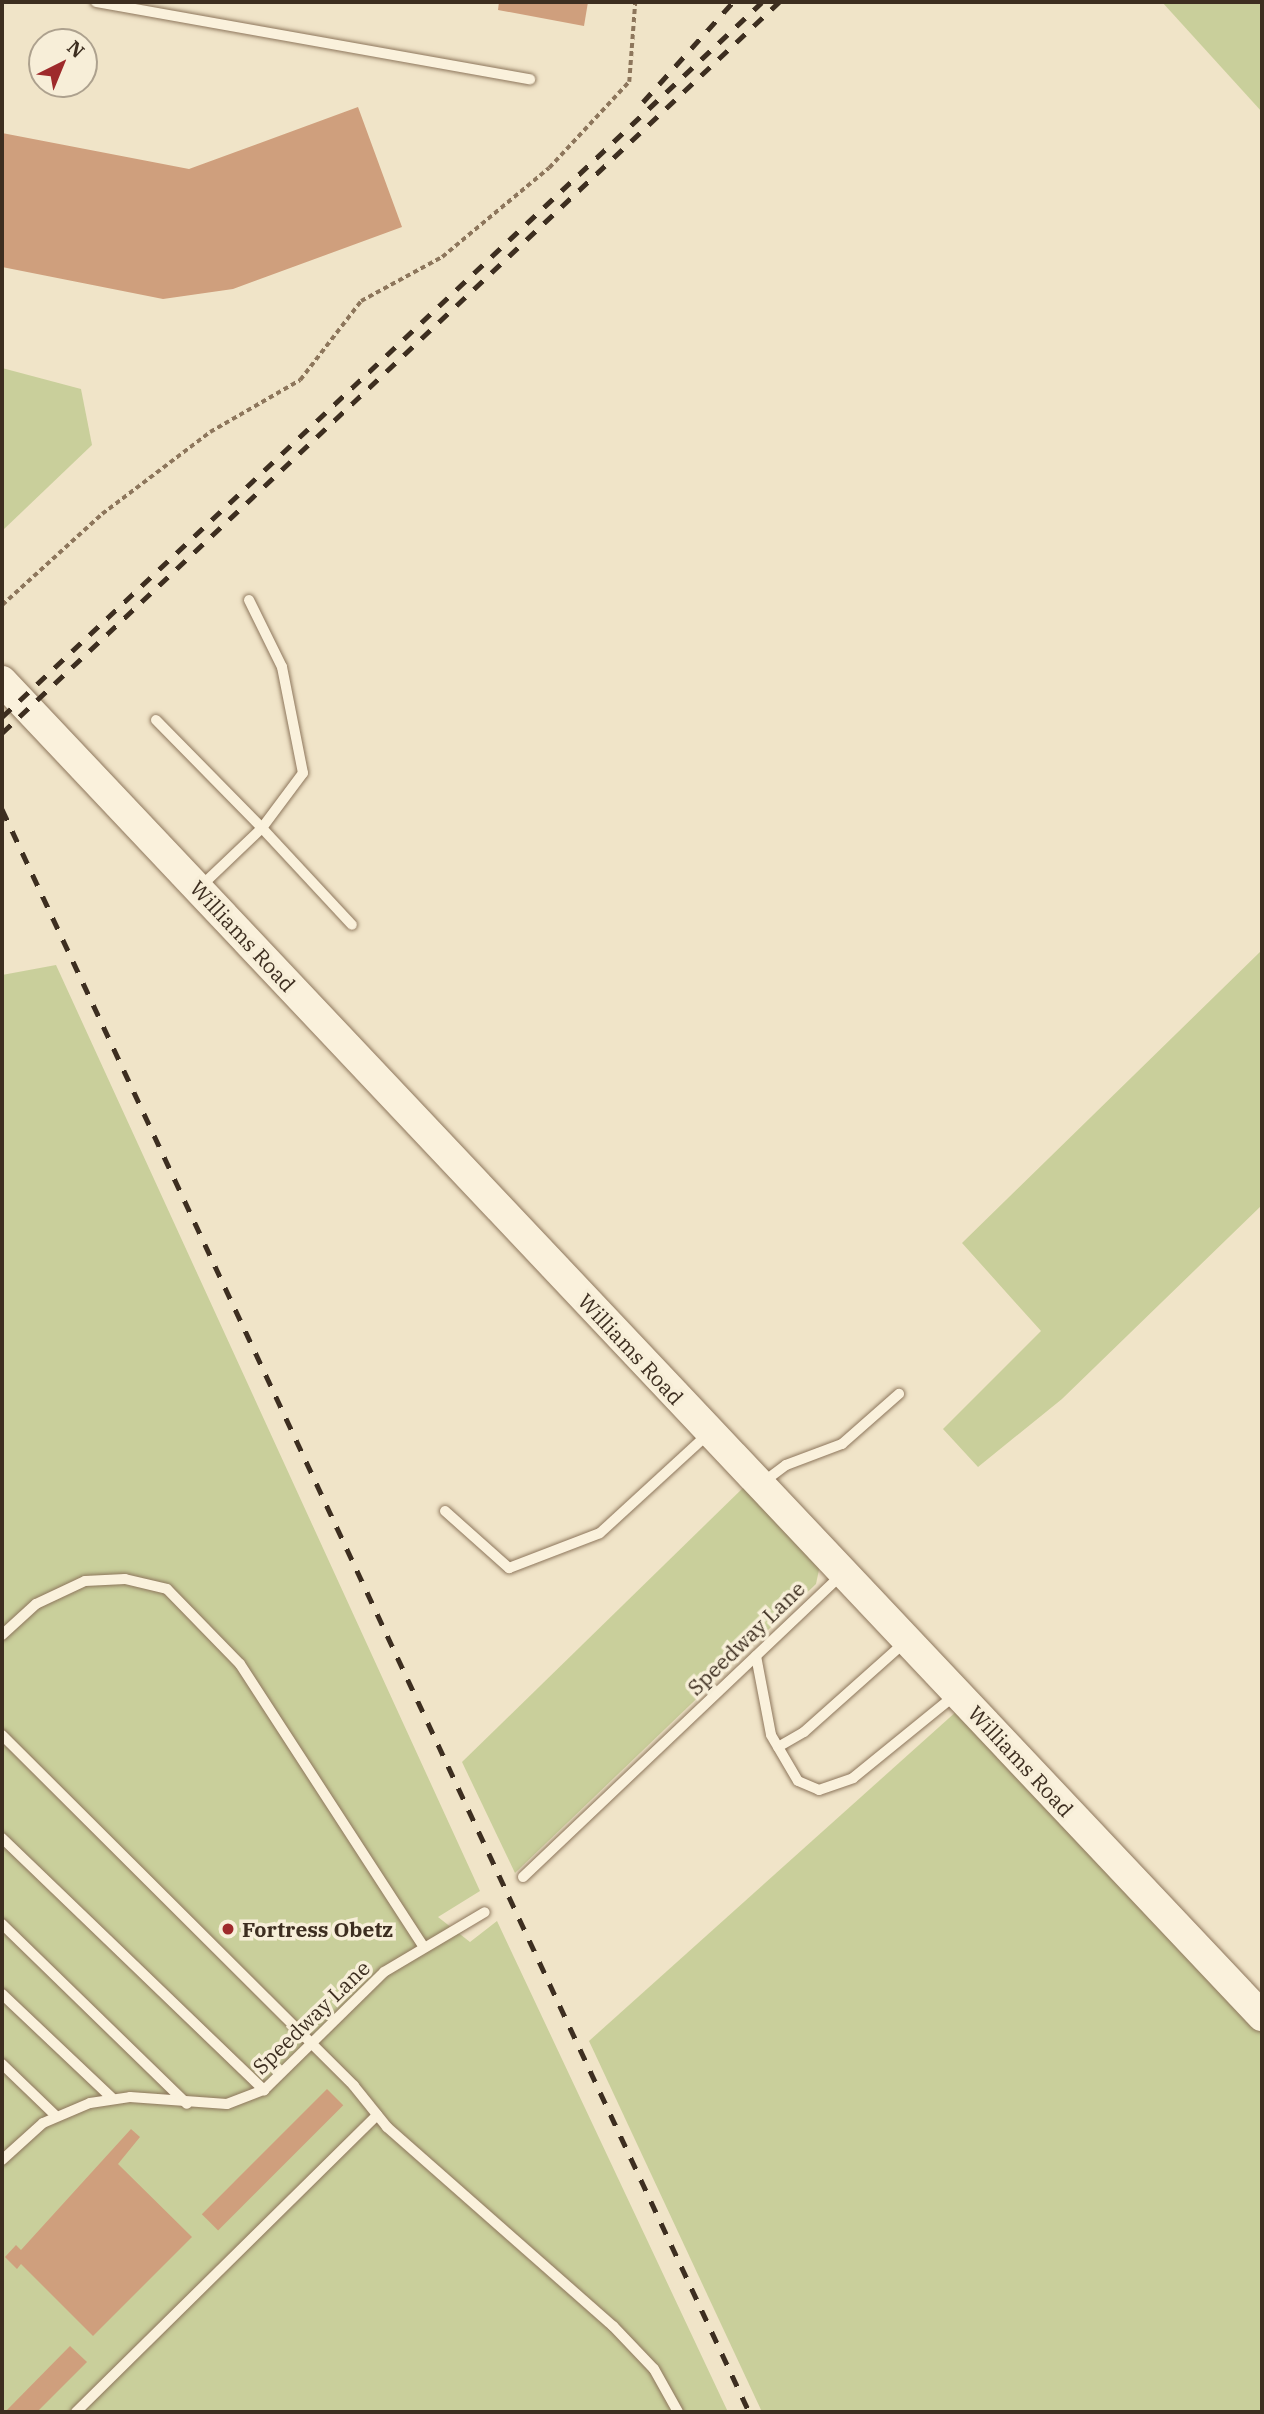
<!DOCTYPE html>
<html>
<head>
<meta charset="utf-8">
<style>
	body { margin:0 }
	#map { position:relative; width:1264px; height:2414px; overflow:hidden; background:#f0e4c8; font-family:"IBM Plex Serif",serif }
	div>[style] { position:absolute }
	.green>* { inset:0; background:#c9cf9b }
	.building>* { inset:0; background:#cf9f7d; transform-origin:0 0 }
	.path>* { height:3.5px; margin-top:-1.75px; transform-origin:0; background:repeating-linear-gradient(90deg,#8d765c 0 5px,transparent 0 8.5px) }
	.roads { filter:drop-shadow(0 0 2px #8d765c) drop-shadow(0 0 2px #8d765c) }
	.service>* { height:10px; margin:-5px; padding:0 5px; transform-origin:5px; border-radius:5px; background:#faf1dc }
	.secondary>* { height:30px; margin:-15px; padding:0 15px; transform-origin:15px; border-radius:15px; background:#faf1dc }
	.rail>* { height:5px; margin-top:-2.5px; transform-origin:0; background:repeating-linear-gradient(90deg,#3d2e20 0 12px,transparent 0 24px) }
	.dots>* { width:19px; height:19px; translate:-50% -50%; box-sizing:border-box; border:4px solid #f7eed8; border-radius:50% }
	span { translate:-50% -50%; white-space:nowrap; text-align:center; line-height:1.15; -webkit-text-stroke:7px #f7eed8; paint-order:stroke }
	.street-label { font-size:21px; color:#3d2e20 }
	.poi-label { font-size:21px; color:#3d2e20; font-weight:700 }
	.left { translate:0 -50%; text-align:left }
	.frame { position:absolute; inset:0; border:4px solid #3d2e20; pointer-events:none }
	.north { position:absolute; left:28px; top:28px; width:70px; height:70px; box-sizing:border-box; background:#f7eed8; border:2px solid #ada18e; border-radius:50%; rotate:43deg; font-size:19px; font-weight:700; line-height:28px; text-align:center; color:#3d2e20 }
	.north::after { content:''; display:block; margin:auto; width:24px; height:32px; background:#9e2a2b; clip-path:polygon(50% 0,100% 100%,50% 72%,0 100%) }
</style>
</head>
<body>
<div id="map">
	<div class="green">
		<div style="clip-path:polygon(1162px 2px,1262px 2px,1262px 112px)"></div>
		<div style="clip-path:polygon(2px 368px,81px 389px,92px 445px,2px 531px)"></div>
		<div style="clip-path:polygon(1262px 950px,1262px 1205px,1062px 1399px,978px 1467px,943px 1429px,1041px 1331px,962px 1243px)"></div>
		<div style="clip-path:polygon(56px 965px,480px 1891px,438px 1917px,470px 1942px,497px 1921px,728px 2412px,2px 2412px,2px 975px)"></div>
		<div style="clip-path:polygon(746px 1485px,820px 1565px,816px 1584px,515px 1873px,462px 1762px)"></div>
		<div style="clip-path:polygon(958px 1710px,1262px 2030px,1262px 2412px,762px 2412px,589px 2041px)"></div>
	</div>
	<div class="building">
		<div style="clip-path:polygon(499px 2px,588px 2px,584px 26px,498px 10px)"></div>
		<div style="clip-path:polygon(358px 107px,402px 227px,233px 289px,163px 299px,2px 267px,2px 133px,189px 169px)"></div>
		<div style="left:327px;top:2089px;width:23px;height:177px;rotate:45deg"></div>
		<div style="clip-path:polygon(131px 2129px,140px 2137px,118px 2164px,192px 2237px,93px 2336px,21px 2264px,17px 2269px,5px 2257px,16px 2245px,21px 2250px)"></div>
		<div style="clip-path:polygon(70px 2346px,87px 2362px,37px 2412px,5px 2412px)"></div>
	</div>
	<div class="path">
		<div style="left:2px;top:605px;width:135px;rotate:-42.3deg"></div>
		<div style="left:102px;top:514px;width:136px;rotate:-37.2deg"></div>
		<div style="left:210px;top:432px;width:104px;rotate:-30deg"></div>
		<div style="left:300px;top:380px;width:100px;rotate:-52.3deg"></div>
		<div style="left:361px;top:301px;width:92px;rotate:-28.5deg"></div>
		<div style="left:442px;top:257px;width:139px;rotate:-39.8deg"></div>
		<div style="left:549px;top:168px;width:117px;rotate:-47.1deg"></div>
		<div style="left:629px;top:82px;width:80px;rotate:-85.7deg"></div>
		<div style="left:2px;top:938px;width:1px;rotate:90deg"></div>
	</div>
	<div class="roads">
		<div class="service">
			<div style="left:96px;top:2px;width:441px;rotate:10.1deg"></div>
			<div style="left:249px;top:600px;width:75px;rotate:63.8deg"></div>
			<div style="left:282px;top:667px;width:108px;rotate:78.8deg"></div>
			<div style="left:303px;top:773px;width:69px;rotate:126.7deg"></div>
			<div style="left:262px;top:828px;width:132px;rotate:47.1deg"></div>
			<div style="left:156px;top:720px;width:151px;rotate:45.5deg"></div>
			<div style="left:262px;top:828px;width:86px;rotate:136.4deg"></div>
			<div style="left:762px;top:1483px;width:30px;rotate:-37deg"></div>
			<div style="left:786px;top:1465px;width:60px;rotate:-20.6deg"></div>
			<div style="left:842px;top:1444px;width:76px;rotate:-41.3deg"></div>
			<div style="left:445px;top:1511px;width:86px;rotate:41.7deg"></div>
			<div style="left:509px;top:1568px;width:97px;rotate:-21deg"></div>
			<div style="left:600px;top:1533px;width:147px;rotate:-42.5deg"></div>
			<div style="left:2px;top:1635px;width:46px;rotate:-42.4deg"></div>
			<div style="left:36px;top:1604px;width:54px;rotate:-25.1deg"></div>
			<div style="left:85px;top:1581px;width:40px;rotate:-2.9deg"></div>
			<div style="left:125px;top:1579px;width:43px;rotate:13.4deg"></div>
			<div style="left:167px;top:1589px;width:105px;rotate:45.8deg"></div>
			<div style="left:240px;top:1664px;width:338px;rotate:57deg"></div>
			<div style="left:756px;top:1656px;width:80px;rotate:79.2deg"></div>
			<div style="left:771px;top:1735px;width:53px;rotate:59.6deg"></div>
			<div style="left:798px;top:1781px;width:23px;rotate:23deg"></div>
			<div style="left:819px;top:1790px;width:36px;rotate:-19deg"></div>
			<div style="left:853px;top:1778px;width:132px;rotate:-39.1deg"></div>
			<div style="left:2px;top:1735px;width:497px;rotate:44.9deg"></div>
			<div style="left:354px;top:2086px;width:53px;rotate:51.2deg"></div>
			<div style="left:387px;top:2127px;width:301px;rotate:41.4deg"></div>
			<div style="left:613px;top:2326px;width:59px;rotate:46.4deg"></div>
			<div style="left:654px;top:2369px;width:49px;rotate:60.8deg"></div>
			<div style="left:778px;top:1747px;width:30px;rotate:-30deg"></div>
			<div style="left:804px;top:1732px;width:135px;rotate:-41.7deg"></div>
			<div style="left:2px;top:1838px;width:364px;rotate:43.9deg"></div>
			<div style="left:523px;top:1877px;width:440px;rotate:-43.5deg"></div>
			<div style="left:2px;top:1924px;width:258px;rotate:44.2deg"></div>
			<div style="left:2px;top:1994px;width:151px;rotate:43.4deg"></div>
			<div style="left:2px;top:2064px;width:75px;rotate:43.9deg"></div>
			<div style="left:2px;top:2160px;width:55px;rotate:-42.1deg"></div>
			<div style="left:43px;top:2123px;width:51px;rotate:-23.1deg"></div>
			<div style="left:90px;top:2103px;width:40px;rotate:-8.5deg"></div>
			<div style="left:130px;top:2097px;width:97px;rotate:4.1deg"></div>
			<div style="left:227px;top:2104px;width:40px;rotate:-21deg"></div>
			<div style="left:264px;top:2090px;width:168px;rotate:-44.5deg"></div>
			<div style="left:384px;top:1972px;width:117px;rotate:-30.7deg"></div>
			<div style="left:76px;top:2412px;width:423px;rotate:-44.6deg"></div>
		</div>
		<div class="secondary">
			<div style="left:2px;top:681px;width:1836px;rotate:46.66deg"></div>
		</div>
	</div>
	<div class="rail">
		<div style="left:643px;top:102px;width:135px;rotate:-48deg"></div>
		<div style="left:2px;top:717px;width:1043px;rotate:-43.25deg"></div>
		<div style="left:2px;top:733px;width:1067px;rotate:-43.25deg"></div>
		<div style="left:2px;top:809px;width:1769px;rotate:65.01deg"></div>
	</div>
	<div class="dots">
		<div style="left:228px;top:1929px;background:#9e2a2b"></div>
	</div>
	<div class="street-label">
		<span style="left:243px;top:936px;rotate:47deg">Williams Road</span>
		<span style="left:631px;top:1349px;rotate:47deg">Williams Road</span>
		<span style="left:746px;top:1638px;rotate:-44deg">Speedway Lane</span>
		<span style="left:1021px;top:1761px;rotate:47deg">Williams Road</span>
		<span style="left:311px;top:2017px;rotate:-44deg">Speedway Lane</span>
	</div>
	<div class="poi-label">
		<span class="left" style="left:242px;top:1929px">Fortress Obetz</span>
	</div>
	<div class="frame"></div>
	<div class="north">N</div>
</div>
</body>
</html>
